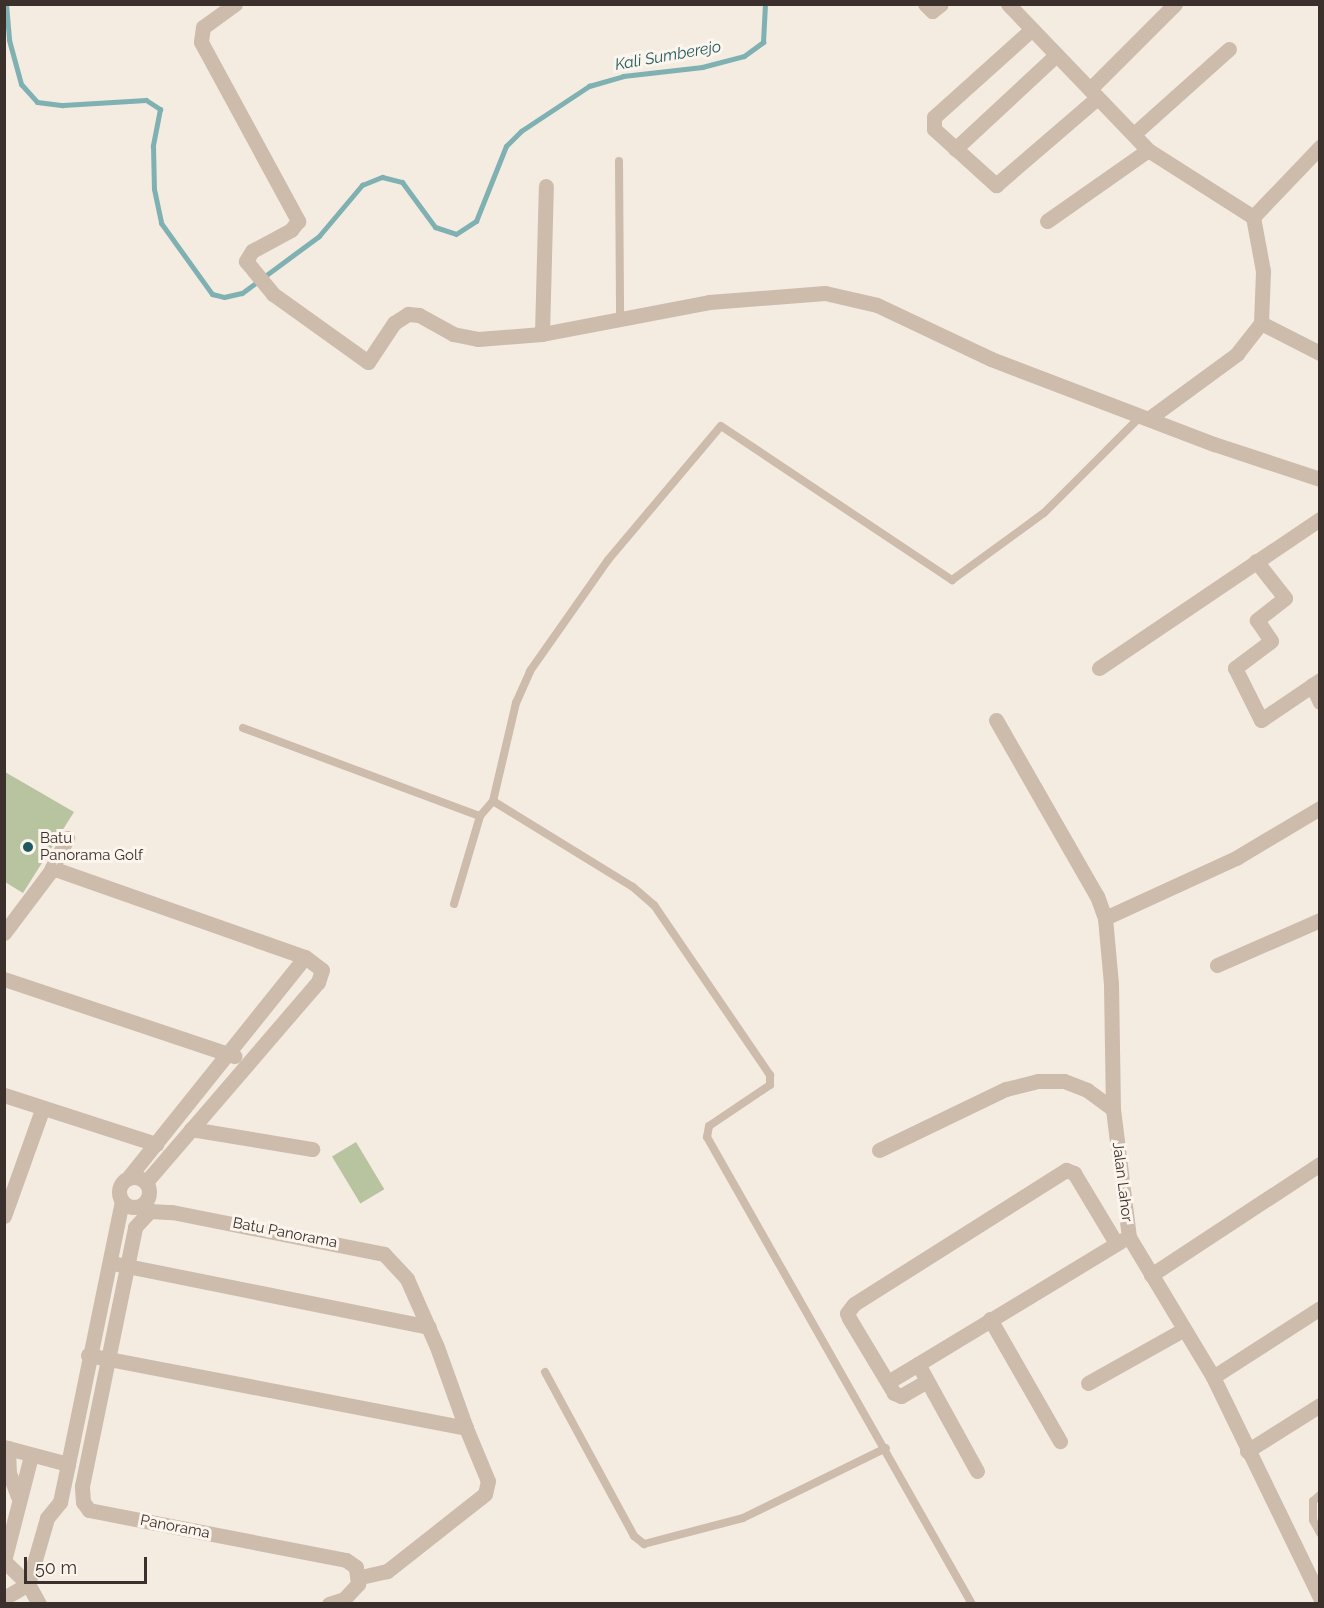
<!DOCTYPE html>
<html>
<head>
<meta charset="utf-8">
<style>
	body { margin:0 }
	#map { position:relative; width:1324px; height:1608px; overflow:hidden; background:#f4ebe1; font-family:Raleway,sans-serif }
	div>[style] { position:absolute }
	.green>* { inset:0; background:#b8c4a0; transform-origin:0 0 }
	.stream>* { height:5px; margin:-2.5px; padding:0 2.5px; transform-origin:2.5px; border-radius:2.5px; background:#7fb0b2 }
	.service>* { height:8px; margin:-4px; padding:0 4px; transform-origin:4px; border-radius:4px; background:#cdbbac }
	.minor>* { height:15px; margin:-7.5px; padding:0 7.5px; transform-origin:7.5px; border-radius:7.5px; background:#cdbbac }
	.minor>.ring { margin:-7.5px; padding:0; box-sizing:content-box; background:none; border:15px solid #cdbbac; border-radius:50% }
	.dots>* { width:16px; height:16px; translate:-50% -50%; box-sizing:border-box; border:3px solid #fbf5ee; border-radius:50% }
	span { translate:-50% -50%; white-space:nowrap; text-align:center; line-height:1.15; -webkit-text-stroke:6px #fbf5ee; paint-order:stroke }
	.poi-label { font-size:15px; color:#3b302b }
	.left { translate:0 -50%; text-align:left }
	.street-label { font-size:15px; color:#3b302b }
	.water-label { font-size:16px; color:#1f5a5e; font-style:italic }
	.frame { position:absolute; inset:0; border:6px solid #3b302b; pointer-events:none }
	.scale { position:absolute; left:24px; top:1557px; width:123px; height:27px; box-sizing:border-box; border:3px solid #3b302b; border-top:0; padding-left:8px; font-size:18px; line-height:21px; white-space:nowrap; color:#3b302b; -webkit-text-stroke:4px #fbf5ee; paint-order:stroke }
</style>
</head>
<body>
<div id="map">
	<div class="green">
		<div style="clip-path:polygon(5px 772px,74px 812px,23px 893px,5px 882px)"></div>
		<div style="left:356px;top:1142px;width:55px;height:28px;rotate:59deg"></div>
	</div>
	<div class="stream">
		<div style="left:6px;top:4px;width:36px;rotate:85deg"></div>
		<div style="left:9px;top:40px;width:46px;rotate:74.7deg"></div>
		<div style="left:21px;top:84px;width:24px;rotate:48deg"></div>
		<div style="left:37px;top:102px;width:26px;rotate:7deg"></div>
		<div style="left:63px;top:105px;width:83px;rotate:-3.4deg"></div>
		<div style="left:146px;top:100px;width:17px;rotate:33deg"></div>
		<div style="left:160px;top:109px;width:38px;rotate:101deg"></div>
		<div style="left:153px;top:146px;width:43px;rotate:88.7deg"></div>
		<div style="left:154px;top:189px;width:35px;rotate:78deg"></div>
		<div style="left:161px;top:223px;width:87px;rotate:54.3deg"></div>
		<div style="left:212px;top:294px;width:12px;rotate:14deg"></div>
		<div style="left:224px;top:297px;width:18px;rotate:-13deg"></div>
		<div style="left:242px;top:293px;width:96px;rotate:-36.5deg"></div>
		<div style="left:319px;top:236px;width:67px;rotate:-49.9deg"></div>
		<div style="left:362px;top:185px;width:22px;rotate:-22deg"></div>
		<div style="left:382px;top:177px;width:21px;rotate:14deg"></div>
		<div style="left:402px;top:182px;width:56px;rotate:53.7deg"></div>
		<div style="left:435px;top:227px;width:22px;rotate:18deg"></div>
		<div style="left:456px;top:234px;width:24px;rotate:-33deg"></div>
		<div style="left:476px;top:221px;width:81px;rotate:-68.2deg"></div>
		<div style="left:506px;top:146px;width:21px;rotate:-45deg"></div>
		<div style="left:521px;top:131px;width:82px;rotate:-33.5deg"></div>
		<div style="left:589px;top:86px;width:35px;rotate:-16deg"></div>
		<div style="left:623px;top:76px;width:80px;rotate:-6.5deg"></div>
		<div style="left:702px;top:67px;width:43px;rotate:-14.7deg"></div>
		<div style="left:744px;top:56px;width:24px;rotate:-36deg"></div>
		<div style="left:763px;top:42px;width:38px;rotate:-87deg"></div>
	</div>
	<div class="service">
		<div style="left:619px;top:161px;width:158px;rotate:89.6deg"></div>
		<div style="left:243px;top:728px;width:253px;rotate:20.4deg"></div>
		<div style="left:493px;top:801px;width:164px;rotate:31.6deg"></div>
		<div style="left:633px;top:887px;width:28px;rotate:41deg"></div>
		<div style="left:654px;top:905px;width:206px;rotate:55.7deg"></div>
		<div style="left:770px;top:1075px;width:10px;rotate:90deg"></div>
		<div style="left:770px;top:1085px;width:73px;rotate:146.1deg"></div>
		<div style="left:709px;top:1126px;width:11px;rotate:100deg"></div>
		<div style="left:707px;top:1137px;width:537px;rotate:60.43deg"></div>
		<div style="left:454px;top:904px;width:92px;rotate:-73.5deg"></div>
		<div style="left:480px;top:816px;width:20px;rotate:-49deg"></div>
		<div style="left:493px;top:801px;width:101px;rotate:-76.8deg"></div>
		<div style="left:516px;top:703px;width:35px;rotate:-66deg"></div>
		<div style="left:530px;top:671px;width:136px;rotate:-54.9deg"></div>
		<div style="left:608px;top:560px;width:175px;rotate:-49.9deg"></div>
		<div style="left:721px;top:426px;width:278px;rotate:33.7deg"></div>
		<div style="left:952px;top:580px;width:114px;rotate:-36.1deg"></div>
		<div style="left:1044px;top:513px;width:137px;rotate:-45deg"></div>
		<div style="left:545px;top:1372px;width:187px;rotate:61.5deg"></div>
		<div style="left:634px;top:1536px;width:13px;rotate:39deg"></div>
		<div style="left:644px;top:1544px;width:102px;rotate:-14.7deg"></div>
		<div style="left:743px;top:1518px;width:159px;rotate:-26.1deg"></div>
		<div style="left:1320px;top:1495px;width:9px;rotate:139deg"></div>
		<div style="left:1313px;top:1501px;width:19px;rotate:90deg"></div>
		<div style="left:1313px;top:1520px;width:15px;rotate:62deg"></div>
	</div>
	<div class="minor">
		<div style="left:235px;top:4px;width:39px;rotate:144deg"></div>
		<div style="left:203px;top:27px;width:15px;rotate:98deg"></div>
		<div style="left:201px;top:42px;width:204px;rotate:61.5deg"></div>
		<div style="left:298px;top:221px;width:11px;rotate:128deg"></div>
		<div style="left:291px;top:230px;width:44px;rotate:151.7deg"></div>
		<div style="left:252px;top:251px;width:12px;rotate:121deg"></div>
		<div style="left:246px;top:261px;width:43px;rotate:50.7deg"></div>
		<div style="left:273px;top:294px;width:117px;rotate:35.6deg"></div>
		<div style="left:368px;top:362px;width:47px;rotate:-56.3deg"></div>
		<div style="left:394px;top:323px;width:17px;rotate:-33deg"></div>
		<div style="left:408px;top:314px;width:11px;rotate:5deg"></div>
		<div style="left:419px;top:315px;width:39px;rotate:29deg"></div>
		<div style="left:453px;top:334px;width:25px;rotate:11deg"></div>
		<div style="left:478px;top:339px;width:64px;rotate:-4.5deg"></div>
		<div style="left:542px;top:334px;width:170px;rotate:-10.8deg"></div>
		<div style="left:709px;top:302px;width:116px;rotate:-4.4deg"></div>
		<div style="left:825px;top:293px;width:53px;rotate:13deg"></div>
		<div style="left:877px;top:305px;width:126px;rotate:25.3deg"></div>
		<div style="left:991px;top:359px;width:239px;rotate:20.9deg"></div>
		<div style="left:1214px;top:444px;width:112px;rotate:18.3deg"></div>
		<div style="left:925px;top:4px;width:10px;rotate:45deg"></div>
		<div style="left:932px;top:11px;width:11px;rotate:-38deg"></div>
		<div style="left:1008px;top:4px;width:202px;rotate:46.2deg"></div>
		<div style="left:1148px;top:150px;width:125px;rotate:32.5deg"></div>
		<div style="left:1253px;top:217px;width:55px;rotate:79.5deg"></div>
		<div style="left:1263px;top:271px;width:52px;rotate:92.2deg"></div>
		<div style="left:1261px;top:323px;width:39px;rotate:128deg"></div>
		<div style="left:1237px;top:354px;width:107px;rotate:143.8deg"></div>
		<div style="left:1031px;top:30px;width:130px;rotate:138.1deg"></div>
		<div style="left:934px;top:117px;width:12px;rotate:90deg"></div>
		<div style="left:934px;top:129px;width:84px;rotate:42.1deg"></div>
		<div style="left:996px;top:185px;width:133px;rotate:-40.7deg"></div>
		<div style="left:1091px;top:88px;width:119px;rotate:-45deg"></div>
		<div style="left:1135px;top:133px;width:126px;rotate:-41.8deg"></div>
		<div style="left:955px;top:149px;width:137px;rotate:-42.9deg"></div>
		<div style="left:1253px;top:217px;width:97px;rotate:-46.3deg"></div>
		<div style="left:1047px;top:221px;width:123px;rotate:-35.1deg"></div>
		<div style="left:1261px;top:323px;width:66px;rotate:27deg"></div>
		<div style="left:542px;top:334px;width:148px;rotate:-88.5deg"></div>
		<div style="left:1256px;top:561px;width:47px;rotate:51.9deg"></div>
		<div style="left:1285px;top:598px;width:36px;rotate:142deg"></div>
		<div style="left:1257px;top:620px;width:25px;rotate:56deg"></div>
		<div style="left:1271px;top:641px;width:45px;rotate:143.1deg"></div>
		<div style="left:1235px;top:668px;width:58px;rotate:63.4deg"></div>
		<div style="left:1261px;top:720px;width:71px;rotate:-34.1deg"></div>
		<div style="left:1099px;top:668px;width:267px;rotate:-34deg"></div>
		<div style="left:1312px;top:685px;width:19px;rotate:65deg"></div>
		<div style="left:996px;top:720px;width:203px;rotate:60.2deg"></div>
		<div style="left:1097px;top:896px;width:23px;rotate:70deg"></div>
		<div style="left:1105px;top:918px;width:66px;rotate:84.8deg"></div>
		<div style="left:1111px;top:984px;width:125px;rotate:89.1deg"></div>
		<div style="left:1113px;top:1109px;width:129px;rotate:82.9deg"></div>
		<div style="left:1129px;top:1237px;width:163px;rotate:59deg"></div>
		<div style="left:1213px;top:1377px;width:245px;rotate:64.1deg"></div>
		<div style="left:52px;top:868px;width:268px;rotate:19.4deg"></div>
		<div style="left:305px;top:957px;width:21px;rotate:37deg"></div>
		<div style="left:322px;top:970px;width:13px;rotate:108deg"></div>
		<div style="left:318px;top:982px;width:264px;rotate:130.7deg"></div>
		<div style="left:1105px;top:918px;width:144px;rotate:-24.6deg"></div>
		<div style="left:1236px;top:858px;width:98px;rotate:-30.8deg"></div>
		<div style="left:4px;top:933px;width:76px;rotate:-53deg"></div>
		<div style="left:50px;top:872px;width:38px;rotate:-63deg"></div>
		<div style="left:1217px;top:965px;width:112px;rotate:-23.6deg"></div>
		<div style="left:4px;top:979px;width:243px;rotate:18.5deg"></div>
		<div style="left:4px;top:1095px;width:160px;rotate:17.9deg"></div>
		<div style="left:191px;top:1129px;width:123px;rotate:9.4deg"></div>
		<div style="left:879px;top:1150px;width:141px;rotate:-25.7deg"></div>
		<div style="left:1006px;top:1089px;width:33px;rotate:-14deg"></div>
		<div style="left:1038px;top:1081px;width:26px"></div>
		<div style="left:1064px;top:1081px;width:25px;rotate:21deg"></div>
		<div style="left:1087px;top:1090px;width:32px;rotate:36deg"></div>
		<div class="ring" style="left:119px;top:1177px;width:15px;height:15px"></div>
		<div style="left:128px;top:1178px;width:283px;rotate:-51.3deg"></div>
		<div style="left:4px;top:1216px;width:113px;rotate:-70.3deg"></div>
		<div style="left:117px;top:1264px;width:318px;rotate:11.4deg"></div>
		<div style="left:1151px;top:1275px;width:202px;rotate:-33.3deg"></div>
		<div style="left:990px;top:1319px;width:141px;rotate:60.2deg"></div>
		<div style="left:88px;top:1355px;width:385px;rotate:10.9deg"></div>
		<div style="left:466px;top:1428px;width:57px;rotate:67.5deg"></div>
		<div style="left:488px;top:1481px;width:13px;rotate:103deg"></div>
		<div style="left:485px;top:1494px;width:125px;rotate:141.8deg"></div>
		<div style="left:387px;top:1571px;width:28px;rotate:167deg"></div>
		<div style="left:1213px;top:1377px;width:127px;rotate:-32.8deg"></div>
		<div style="left:927px;top:1381px;width:30px;rotate:150deg"></div>
		<div style="left:901px;top:1396px;width:8px;rotate:-157deg"></div>
		<div style="left:894px;top:1393px;width:87px;rotate:-121deg"></div>
		<div style="left:849px;top:1318px;width:5px;rotate:-112deg"></div>
		<div style="left:847px;top:1313px;width:11px;rotate:-52deg"></div>
		<div style="left:854px;top:1304px;width:251px;rotate:-32.3deg"></div>
		<div style="left:1066px;top:1170px;width:9px;rotate:21deg"></div>
		<div style="left:1074px;top:1173px;width:82px;rotate:59deg"></div>
		<div style="left:888px;top:1382px;width:35px;rotate:-31deg"></div>
		<div style="left:1088px;top:1383px;width:109px;rotate:-29.2deg"></div>
		<div style="left:4px;top:1447px;width:66px;rotate:14.9deg"></div>
		<div style="left:68px;top:1464px;width:268px;rotate:-78.4deg"></div>
		<div style="left:8px;top:1448px;width:25px;rotate:88deg"></div>
		<div style="left:9px;top:1473px;width:25px;rotate:69deg"></div>
		<div style="left:1247px;top:1451px;width:86px;rotate:-32.2deg"></div>
		<div style="left:977px;top:1471px;width:122px;rotate:-118.9deg"></div>
		<div style="left:918px;top:1364px;width:240px;rotate:-31.2deg"></div>
		<div style="left:4px;top:1561px;width:108px;rotate:-75.6deg"></div>
		<div style="left:4px;top:1561px;width:33px;rotate:44deg"></div>
		<div style="left:28px;top:1584px;width:23px;rotate:61deg"></div>
		<div style="left:4px;top:1598px;width:28px;rotate:-30deg"></div>
		<div style="left:28px;top:1584px;width:69px;rotate:-73.9deg"></div>
		<div style="left:47px;top:1518px;width:21px;rotate:-51deg"></div>
		<div style="left:60px;top:1502px;width:39px;rotate:-78deg"></div>
		<div style="left:329px;top:1604px;width:16px;rotate:-18deg"></div>
		<div style="left:344px;top:1599px;width:21px;rotate:-47deg"></div>
		<div style="left:358px;top:1584px;width:17px;rotate:-97deg"></div>
		<div style="left:356px;top:1567px;width:12px;rotate:-145deg"></div>
		<div style="left:346px;top:1560px;width:262px;rotate:-169deg"></div>
		<div style="left:89px;top:1510px;width:10px;rotate:-127deg"></div>
		<div style="left:83px;top:1502px;width:16px;rotate:-94deg"></div>
		<div style="left:82px;top:1486px;width:264px;rotate:-78.4deg"></div>
		<div style="left:135px;top:1227px;width:22px;rotate:-47deg"></div>
		<div style="left:150px;top:1211px;width:22px;rotate:3deg"></div>
		<div style="left:172px;top:1212px;width:216px;rotate:11.2deg"></div>
		<div style="left:384px;top:1254px;width:34px;rotate:47deg"></div>
		<div style="left:407px;top:1279px;width:74px;rotate:66.2deg"></div>
		<div style="left:437px;top:1347px;width:86px;rotate:70.3deg"></div>
	</div>
	<div class="dots">
		<div style="left:28px;top:847px;background:#1f5a5e"></div>
	</div>
	<div class="poi-label">
		<span class="left" style="left:40px;top:847px">Batu<br>Panorama Golf</span>
	</div>
	<div class="street-label">
		<span style="left:1122px;top:1182px;rotate:83deg">Jalan Lahor</span>
		<span style="left:285px;top:1233px;rotate:11deg">Batu Panorama</span>
		<span style="left:175px;top:1527px;rotate:11deg">Panorama</span>
	</div>
	<div class="water-label">
		<span style="left:668px;top:56px;rotate:-10deg">Kali Sumberejo</span>
	</div>
	<div class="frame"></div>
	<div class="scale">50 m</div>
</div>
</body>
</html>
